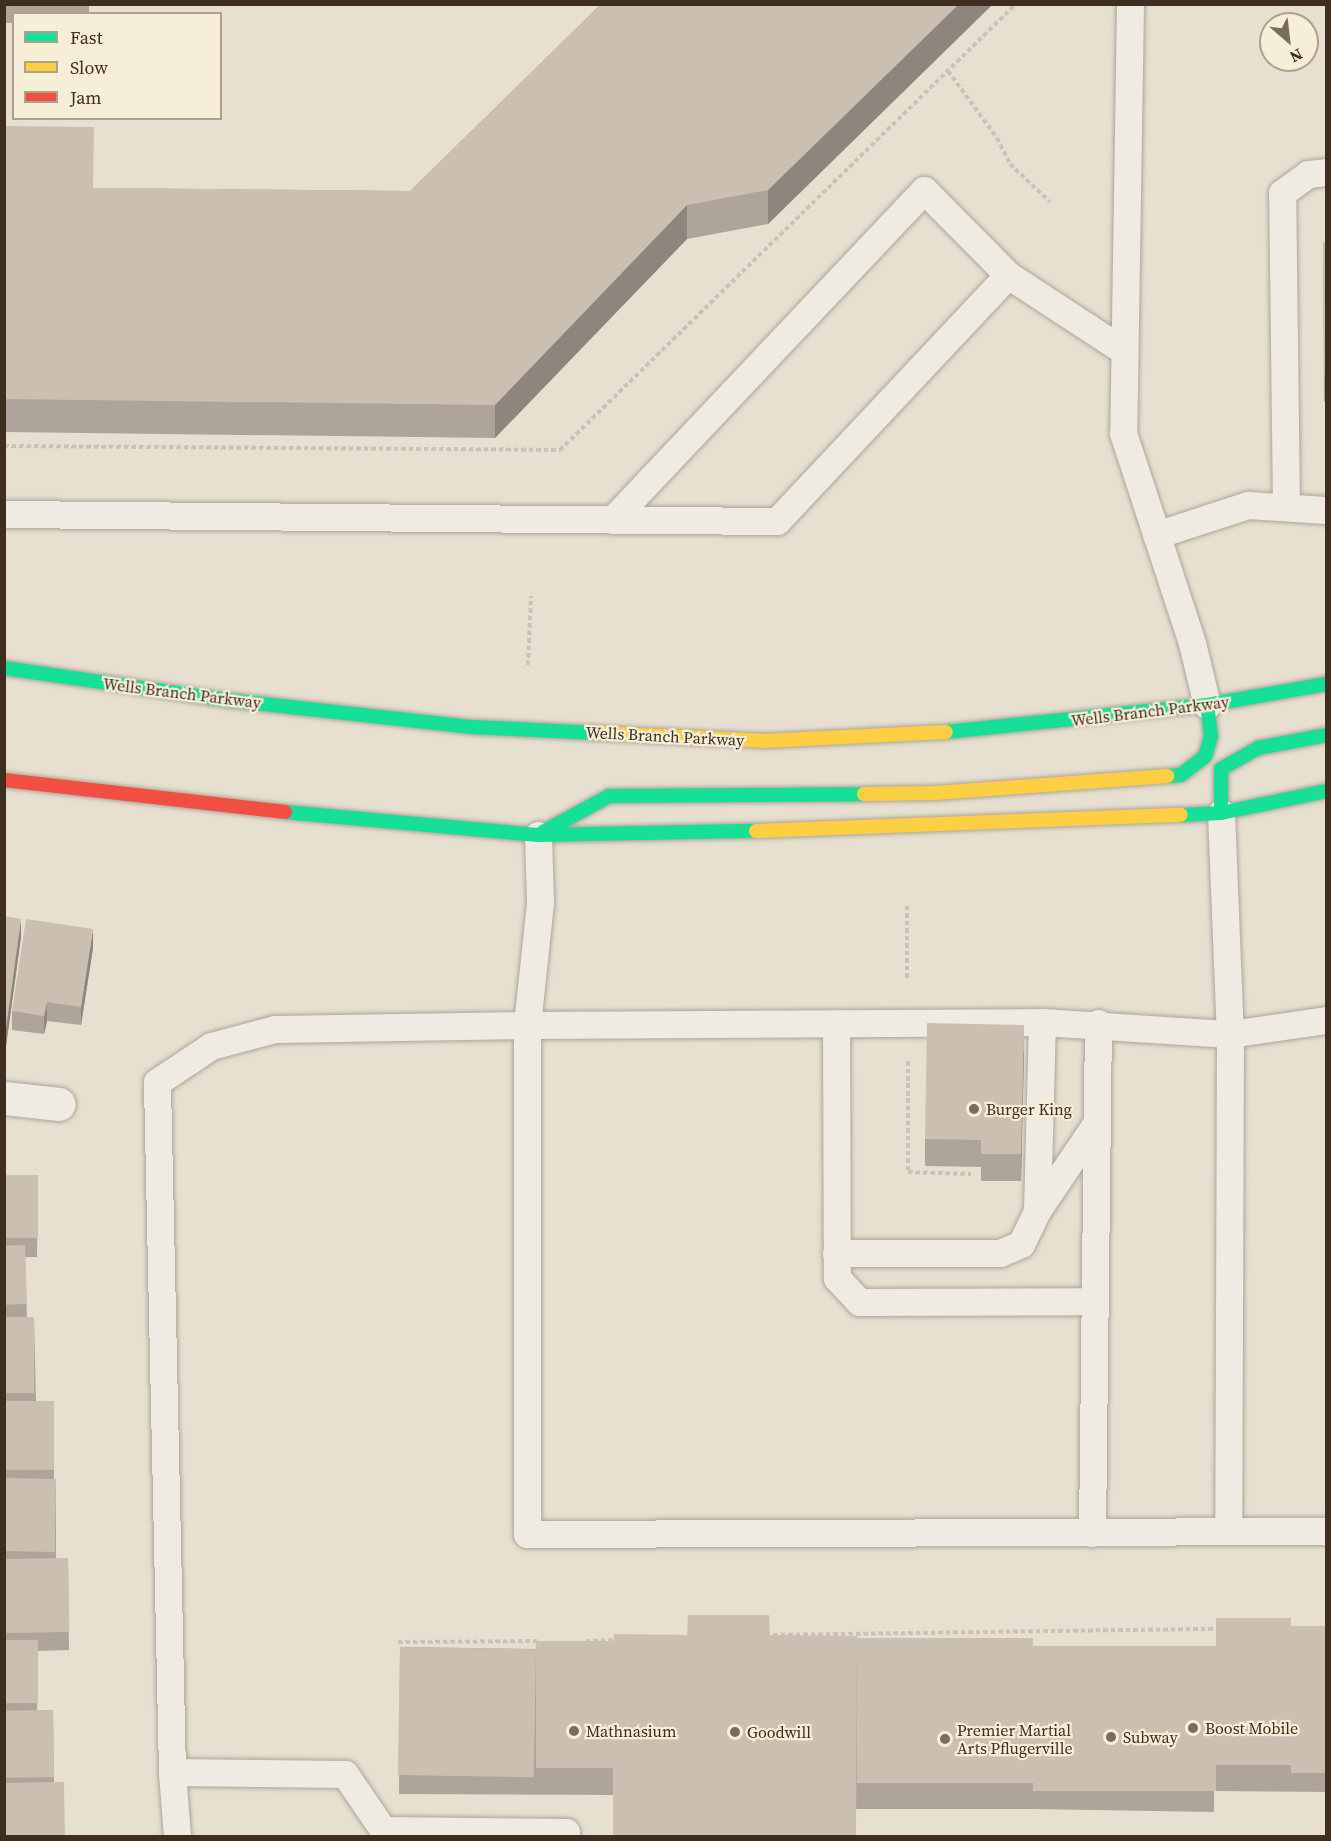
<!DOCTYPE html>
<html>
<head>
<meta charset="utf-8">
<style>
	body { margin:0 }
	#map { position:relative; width:1331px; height:1841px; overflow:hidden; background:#e7e0d1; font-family:"Source Serif 4",serif }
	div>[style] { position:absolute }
	.path>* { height:4px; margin-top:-2px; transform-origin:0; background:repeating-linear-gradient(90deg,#c8c2b9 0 4.5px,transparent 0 7.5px) }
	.roads { filter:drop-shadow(0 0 2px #ada599) drop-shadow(0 0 2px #ada599) }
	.lane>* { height:27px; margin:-13.5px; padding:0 13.5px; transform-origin:13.5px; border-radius:13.5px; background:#efebe3 }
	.street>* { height:33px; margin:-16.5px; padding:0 16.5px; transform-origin:16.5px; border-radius:16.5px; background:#efebe3 }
	.fast>* { height:14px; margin:-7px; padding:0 7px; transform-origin:7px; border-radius:7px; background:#16e098 }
	.slow>* { height:14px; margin:-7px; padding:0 7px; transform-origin:7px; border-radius:7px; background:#ffcf43 }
	.jam>* { height:14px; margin:-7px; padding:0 7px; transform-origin:7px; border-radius:7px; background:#f24e42 }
	.wall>* { inset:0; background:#afa499 }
	.shaded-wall>* { inset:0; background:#8e867d }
	.building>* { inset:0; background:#cbbfb2; transform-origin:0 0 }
	.dots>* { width:16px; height:16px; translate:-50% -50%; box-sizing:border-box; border:3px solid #f7eed8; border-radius:50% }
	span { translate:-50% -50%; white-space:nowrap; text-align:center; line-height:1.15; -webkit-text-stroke:4.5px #f7eed8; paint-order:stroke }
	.street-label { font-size:16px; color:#3d2e20 }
	.poi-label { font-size:16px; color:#3d2e20 }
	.left { translate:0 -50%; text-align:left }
	.frame { position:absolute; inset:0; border:6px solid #3d2e20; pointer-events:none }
	.legend { position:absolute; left:12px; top:12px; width:210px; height:108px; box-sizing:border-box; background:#f7eed8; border:2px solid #ada18e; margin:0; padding:8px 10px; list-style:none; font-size:18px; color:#3d2e20 }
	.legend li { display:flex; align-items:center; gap:12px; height:30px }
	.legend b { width:30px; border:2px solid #ada18e }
	.north { position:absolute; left:1259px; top:12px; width:60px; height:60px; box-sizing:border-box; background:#f7eed8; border:2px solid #ada18e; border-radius:50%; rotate:152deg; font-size:16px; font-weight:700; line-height:24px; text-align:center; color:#3d2e20 }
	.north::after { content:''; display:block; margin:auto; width:21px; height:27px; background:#786c5e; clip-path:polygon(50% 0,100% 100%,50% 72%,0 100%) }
</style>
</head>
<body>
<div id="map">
	<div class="path">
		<div style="left:948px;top:71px;width:83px;rotate:53.8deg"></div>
		<div style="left:997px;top:138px;width:29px;rotate:63deg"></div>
		<div style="left:1010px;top:164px;width:55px;rotate:43.5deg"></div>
		<div style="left:4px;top:446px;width:556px;rotate:0.41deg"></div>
		<div style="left:560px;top:450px;width:638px;rotate:-44.36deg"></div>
		<div style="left:528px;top:665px;width:69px;rotate:-87.5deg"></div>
		<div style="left:907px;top:906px;width:73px;rotate:90deg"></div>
		<div style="left:908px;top:1061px;width:111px;rotate:90deg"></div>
		<div style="left:908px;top:1172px;width:63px;rotate:1.8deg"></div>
		<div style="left:766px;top:1635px;width:455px;rotate:-0.8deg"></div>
		<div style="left:586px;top:1641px;width:32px;rotate:-2deg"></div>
		<div style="left:398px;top:1642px;width:142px;rotate:-0.4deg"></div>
	</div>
	<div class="roads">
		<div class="lane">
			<div style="left:1130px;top:4px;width:429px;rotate:90.9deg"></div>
			<div style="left:1123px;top:433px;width:221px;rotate:71.8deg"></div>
			<div style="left:1192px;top:643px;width:64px;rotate:76.4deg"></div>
			<div style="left:1286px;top:507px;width:314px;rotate:-90.7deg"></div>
			<div style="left:1282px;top:193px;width:32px;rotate:-36deg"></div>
			<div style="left:1308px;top:174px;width:18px;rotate:-6deg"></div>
			<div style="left:4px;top:514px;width:773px;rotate:0.52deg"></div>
			<div style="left:777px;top:521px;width:337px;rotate:-46.8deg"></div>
			<div style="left:612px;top:520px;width:454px;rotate:-46.6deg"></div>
			<div style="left:924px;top:190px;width:120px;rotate:45.3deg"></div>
			<div style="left:1008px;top:275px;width:139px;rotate:33.2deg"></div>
			<div style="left:1156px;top:535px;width:97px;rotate:-18.1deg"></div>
			<div style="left:1248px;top:505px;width:78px;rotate:3.7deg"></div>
			<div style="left:1221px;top:813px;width:221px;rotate:87.7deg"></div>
			<div style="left:1230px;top:1034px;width:497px;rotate:90.2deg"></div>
			<div style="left:538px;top:835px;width:68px;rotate:88.3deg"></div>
			<div style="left:540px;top:903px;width:123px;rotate:96.1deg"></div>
			<div style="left:527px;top:1025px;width:515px;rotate:-0.33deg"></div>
			<div style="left:1042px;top:1022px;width:188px;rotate:3.7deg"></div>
			<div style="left:1230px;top:1034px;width:97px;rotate:-8.3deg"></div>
			<div style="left:836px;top:1024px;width:254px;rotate:89.8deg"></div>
			<div style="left:837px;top:1278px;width:33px;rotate:47deg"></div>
			<div style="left:859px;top:1302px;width:236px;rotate:-0.2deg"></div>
			<div style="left:1037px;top:1211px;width:107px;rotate:-56deg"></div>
			<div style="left:836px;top:1253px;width:164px"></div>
			<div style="left:1000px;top:1253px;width:23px;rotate:-23deg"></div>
			<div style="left:1021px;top:1244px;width:37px;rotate:-64deg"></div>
			<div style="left:1037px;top:1211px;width:189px;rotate:-88.5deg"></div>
			<div style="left:1092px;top:1533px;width:510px;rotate:-89.33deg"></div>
			<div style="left:172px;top:1772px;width:173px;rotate:0.7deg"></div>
			<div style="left:345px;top:1774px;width:68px;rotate:55.8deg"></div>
			<div style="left:383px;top:1830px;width:183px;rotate:0.6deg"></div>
			<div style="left:566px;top:1832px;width:4px;rotate:90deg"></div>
			<div style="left:177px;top:1836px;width:64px;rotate:-94.5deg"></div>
			<div style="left:172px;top:1772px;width:690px;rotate:-91.25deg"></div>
			<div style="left:157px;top:1082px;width:65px;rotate:-33.7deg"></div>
			<div style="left:211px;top:1046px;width:66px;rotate:-14.9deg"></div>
			<div style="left:275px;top:1029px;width:252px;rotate:-0.9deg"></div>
			<div style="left:527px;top:1025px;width:509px;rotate:90deg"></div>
			<div style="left:527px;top:1534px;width:799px;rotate:-0.22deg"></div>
		</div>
		<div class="street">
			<div style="left:4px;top:1098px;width:55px;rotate:6.2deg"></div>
		</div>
		<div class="fast">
			<div style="left:4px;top:668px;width:216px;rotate:8.2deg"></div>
			<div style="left:218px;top:699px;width:256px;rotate:6.3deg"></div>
			<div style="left:472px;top:727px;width:125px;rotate:2.7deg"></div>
			<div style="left:946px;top:732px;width:262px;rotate:-5.9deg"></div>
			<div style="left:1207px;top:705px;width:121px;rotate:-10deg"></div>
			<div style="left:1167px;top:776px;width:14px;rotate:-4deg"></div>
			<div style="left:1181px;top:775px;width:31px;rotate:-38deg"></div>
			<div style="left:1205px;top:756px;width:21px;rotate:-73deg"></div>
			<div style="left:1211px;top:736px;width:31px;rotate:-97deg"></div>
			<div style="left:285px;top:812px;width:254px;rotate:5.2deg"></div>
			<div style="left:538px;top:835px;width:218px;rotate:-1.1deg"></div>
			<div style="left:1221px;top:813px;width:44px;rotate:-90deg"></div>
			<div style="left:1221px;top:769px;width:43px;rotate:-29.6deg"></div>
			<div style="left:1258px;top:748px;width:69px;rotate:-10.8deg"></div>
			<div style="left:1181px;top:815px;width:40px;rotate:-2.9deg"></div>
			<div style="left:1221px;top:813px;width:107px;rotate:-11.8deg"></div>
			<div style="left:543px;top:832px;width:75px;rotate:-28.6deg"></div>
			<div style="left:609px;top:796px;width:255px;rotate:-0.4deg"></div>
		</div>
		<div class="slow">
			<div style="left:597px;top:733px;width:167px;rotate:2.7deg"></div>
			<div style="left:764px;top:741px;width:182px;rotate:-2.8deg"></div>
			<div style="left:864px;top:794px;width:71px;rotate:-0.8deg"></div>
			<div style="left:935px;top:793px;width:233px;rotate:-4.2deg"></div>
			<div style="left:756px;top:831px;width:425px;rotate:-2.2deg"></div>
		</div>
		<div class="jam">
			<div style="left:4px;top:780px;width:283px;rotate:6.5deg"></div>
		</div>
	</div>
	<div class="wall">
		<div style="clip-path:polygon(4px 4px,89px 4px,89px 14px,14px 14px,14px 23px,4px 23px)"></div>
		<div style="clip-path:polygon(601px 4px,993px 4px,768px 224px,687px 239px,495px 438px,4px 432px,4px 126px,94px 188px,410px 191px)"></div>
		<div style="clip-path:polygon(1323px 242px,1326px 242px,1326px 402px,1324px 401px)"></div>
		<div style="clip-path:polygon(4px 916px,21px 937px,6px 1046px,4px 1046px)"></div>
		<div style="clip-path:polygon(93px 948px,81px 1025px,47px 1021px,44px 1034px,12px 1030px,12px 1011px)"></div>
		<div style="clip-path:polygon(1024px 1051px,1021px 1181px,981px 1181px,981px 1167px,925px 1166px,925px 1139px)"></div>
		<div style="clip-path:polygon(4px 1175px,38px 1175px,37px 1257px,25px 1257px,27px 1317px,34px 1317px,36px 1401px,54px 1401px,54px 1479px,56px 1479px,56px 1559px,68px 1558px,69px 1650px,38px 1651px,37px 1710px,53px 1710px,54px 1783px,4px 1836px)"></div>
		<div style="clip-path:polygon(1291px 1626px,1326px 1626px,1326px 1792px,1214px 1791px,1214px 1778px,1214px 1812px,1032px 1809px,856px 1809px,614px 1704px,613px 1795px,399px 1794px,400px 1647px,536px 1649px,614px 1641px,770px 1635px,857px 1648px,1033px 1646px,1216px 1646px)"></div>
	</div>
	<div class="shaded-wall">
		<div style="clip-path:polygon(959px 4px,993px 4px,768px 224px,768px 190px)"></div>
		<div style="clip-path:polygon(687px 205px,687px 239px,495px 438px,495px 405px)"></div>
		<div style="clip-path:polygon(21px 919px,21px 937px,6px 1046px,6px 1028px)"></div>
		<div style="clip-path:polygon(93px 929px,93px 948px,81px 1025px,81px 1007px)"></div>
		<div style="clip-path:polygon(47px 1002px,47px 1021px,44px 1034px,44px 1016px)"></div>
		<div style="clip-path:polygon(1024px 1025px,1024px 1051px,1021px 1181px,1021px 1154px)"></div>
	</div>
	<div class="building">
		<div style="clip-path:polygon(601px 4px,959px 4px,768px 190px,687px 205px,495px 405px,4px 399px,4px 126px,94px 127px,93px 188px,410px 191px)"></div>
		<div style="clip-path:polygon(1323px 242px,1326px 242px,1326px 375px,1324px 375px)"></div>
		<div style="clip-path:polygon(4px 916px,21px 919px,6px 1028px,4px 1027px)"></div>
		<div style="clip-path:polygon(26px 919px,93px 929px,81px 1007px,47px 1002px,44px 1016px,12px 1011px)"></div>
		<div style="clip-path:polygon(927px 1023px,1024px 1025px,1021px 1154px,981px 1154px,981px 1140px,925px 1139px)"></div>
		<div style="left:4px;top:1175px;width:34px;height:63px"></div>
		<div style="left:25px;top:1245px;width:59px;height:21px;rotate:88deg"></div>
		<div style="left:4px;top:1317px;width:30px;height:76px"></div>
		<div style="left:54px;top:1401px;width:69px;height:50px;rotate:90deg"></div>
		<div style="left:4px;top:1478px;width:52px;height:73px;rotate:1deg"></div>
		<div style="left:68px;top:1558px;width:74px;height:64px;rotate:89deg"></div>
		<div style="clip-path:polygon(688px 1615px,769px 1615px,770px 1635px,857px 1636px,856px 1836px,613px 1836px,614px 1634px,687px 1635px)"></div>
		<div style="left:1216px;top:1618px;width:75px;height:147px"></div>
		<div style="left:1291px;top:1626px;width:35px;height:147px"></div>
		<div style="left:1033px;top:1638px;width:145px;height:176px;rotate:90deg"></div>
		<div style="left:4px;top:1640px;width:34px;height:63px"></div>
		<div style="left:536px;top:1641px;width:78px;height:127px"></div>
		<div style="left:1033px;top:1646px;width:183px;height:145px"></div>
		<div style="left:400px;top:1647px;width:136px;height:128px;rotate:1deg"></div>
		<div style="left:53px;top:1710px;width:67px;height:49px;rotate:89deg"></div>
		<div style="left:64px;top:1782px;width:54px;height:60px;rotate:89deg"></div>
	</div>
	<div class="dots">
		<div style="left:974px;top:1109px;background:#786c5e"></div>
		<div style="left:1193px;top:1728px;background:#786c5e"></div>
		<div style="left:574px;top:1731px;background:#786c5e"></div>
		<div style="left:735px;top:1732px;background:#786c5e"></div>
		<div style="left:1111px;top:1737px;background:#786c5e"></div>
		<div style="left:945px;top:1739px;background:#786c5e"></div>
	</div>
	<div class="street-label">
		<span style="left:182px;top:693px;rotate:7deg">Wells Branch Parkway</span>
		<span style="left:1150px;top:711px;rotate:-7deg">Wells Branch Parkway</span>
		<span style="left:665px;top:736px;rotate:3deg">Wells Branch Parkway</span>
	</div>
	<div class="poi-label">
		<span class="left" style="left:986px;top:1109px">Burger King</span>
		<span class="left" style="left:1205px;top:1728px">Boost Mobile</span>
		<span class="left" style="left:957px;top:1739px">Premier Martial<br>Arts Pflugerville</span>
		<span class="left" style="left:586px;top:1731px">Mathnasium</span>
		<span class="left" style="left:747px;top:1732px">Goodwill</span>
		<span class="left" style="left:1123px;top:1737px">Subway</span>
	</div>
	<div class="frame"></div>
	<ul class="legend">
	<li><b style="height:8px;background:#16e098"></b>Fast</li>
	<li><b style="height:8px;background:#ffcf43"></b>Slow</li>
	<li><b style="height:8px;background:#f24e42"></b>Jam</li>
	</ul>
	<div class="north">N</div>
</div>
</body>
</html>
